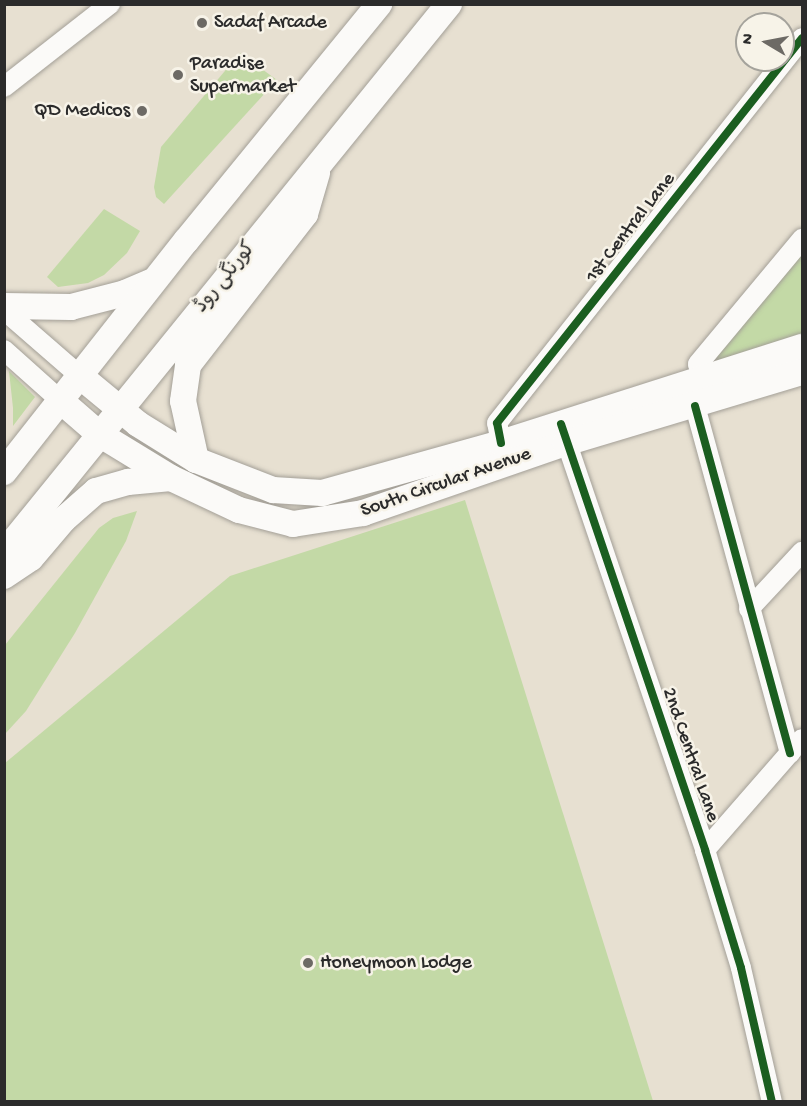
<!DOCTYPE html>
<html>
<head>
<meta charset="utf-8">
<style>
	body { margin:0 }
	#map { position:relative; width:807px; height:1106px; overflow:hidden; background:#e7e0d1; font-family:"Gochi Hand","Playpen Sans Arabic",sans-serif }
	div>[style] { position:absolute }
	.green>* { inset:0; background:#c3d9a6 }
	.roads { filter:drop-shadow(0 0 2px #a39f97) drop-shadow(0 0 2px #a39f97) }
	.minor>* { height:20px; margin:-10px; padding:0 10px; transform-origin:10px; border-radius:10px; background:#fbfaf8 }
	.major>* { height:26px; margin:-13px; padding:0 13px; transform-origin:13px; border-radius:13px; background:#fbfaf8 }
	.cycleway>* { height:8px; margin:-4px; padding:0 4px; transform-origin:4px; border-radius:4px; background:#1b5e20 }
	.dots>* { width:16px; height:16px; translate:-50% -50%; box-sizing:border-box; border:3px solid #f7f3e8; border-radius:50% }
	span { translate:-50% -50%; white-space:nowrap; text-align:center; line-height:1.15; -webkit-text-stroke:5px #f7f3e8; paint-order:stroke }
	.poi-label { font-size:20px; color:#2b2b2b }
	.left { translate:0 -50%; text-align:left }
	.right { translate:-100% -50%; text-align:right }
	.street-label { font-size:20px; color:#2b2b2b }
	.frame { position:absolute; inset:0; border:6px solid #2b2b2b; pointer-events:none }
	.north { position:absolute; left:735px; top:12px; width:60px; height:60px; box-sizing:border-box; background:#f7f3e8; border:2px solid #a5a39c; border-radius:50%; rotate:280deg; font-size:16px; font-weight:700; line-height:24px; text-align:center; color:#2b2b2b }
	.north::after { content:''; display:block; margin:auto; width:21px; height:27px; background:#6d6a65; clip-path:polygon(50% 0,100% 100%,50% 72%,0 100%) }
</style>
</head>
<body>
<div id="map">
	<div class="green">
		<div style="clip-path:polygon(240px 53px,277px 80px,164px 204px,156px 197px,154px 187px,161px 147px)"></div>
		<div style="clip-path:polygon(104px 209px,140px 231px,127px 253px,104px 275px,88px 283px,58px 287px,47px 277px)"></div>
		<div style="clip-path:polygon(802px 246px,802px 345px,704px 377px,701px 365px)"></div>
		<div style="clip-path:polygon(9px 371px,35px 397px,13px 426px,13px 408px)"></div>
		<div style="clip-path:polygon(465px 500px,653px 1101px,5px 1101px,5px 763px,230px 576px)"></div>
		<div style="clip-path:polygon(137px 511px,126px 541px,75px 633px,26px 711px,5px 734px,5px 645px,99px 528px,113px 518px)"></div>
	</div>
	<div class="roads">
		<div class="minor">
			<div style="left:4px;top:87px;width:135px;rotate:-38.1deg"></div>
			<div style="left:4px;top:310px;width:101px;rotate:41deg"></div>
			<div style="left:4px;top:350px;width:76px;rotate:41.8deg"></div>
			<div style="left:702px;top:380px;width:16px;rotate:-104deg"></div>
			<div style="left:698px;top:364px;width:163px;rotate:-50.2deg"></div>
			<div style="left:695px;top:406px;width:360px;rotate:74.7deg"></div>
			<div style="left:562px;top:429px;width:445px;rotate:71.2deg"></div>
			<div style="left:705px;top:850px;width:123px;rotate:73deg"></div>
			<div style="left:741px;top:968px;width:138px;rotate:77deg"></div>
			<div style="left:501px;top:443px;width:20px;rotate:-101deg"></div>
			<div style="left:497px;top:423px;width:491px;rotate:-51.6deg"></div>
			<div style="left:749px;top:609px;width:78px;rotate:-47.1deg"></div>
			<div style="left:705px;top:850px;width:147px;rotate:-48.9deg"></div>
		</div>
		<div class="major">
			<div style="left:4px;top:306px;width:67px;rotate:0.9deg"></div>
			<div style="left:71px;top:307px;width:56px;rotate:-14.5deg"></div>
			<div style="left:125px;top:293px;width:28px;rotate:-23deg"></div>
			<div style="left:80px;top:376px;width:75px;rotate:39.6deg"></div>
			<div style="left:138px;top:424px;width:68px;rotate:31.8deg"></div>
			<div style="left:196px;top:460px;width:83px;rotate:21.3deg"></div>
			<div style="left:273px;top:490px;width:49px;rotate:3.5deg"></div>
			<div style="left:322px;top:493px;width:186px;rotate:-15.6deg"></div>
			<div style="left:501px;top:443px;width:316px;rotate:-17.7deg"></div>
			<div style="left:61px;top:401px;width:50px;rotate:41deg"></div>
			<div style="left:99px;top:434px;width:84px;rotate:31.4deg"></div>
			<div style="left:171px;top:478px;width:75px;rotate:25.2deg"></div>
			<div style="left:239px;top:510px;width:56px;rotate:14.5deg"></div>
			<div style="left:293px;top:524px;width:71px;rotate:-8.9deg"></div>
			<div style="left:363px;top:513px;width:214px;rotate:-19.1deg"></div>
			<div style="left:565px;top:443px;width:247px;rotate:-16.7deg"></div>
			<div style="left:196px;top:460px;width:60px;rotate:-102.4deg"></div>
			<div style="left:183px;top:401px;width:36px;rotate:-82deg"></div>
			<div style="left:188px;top:365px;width:191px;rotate:-52.2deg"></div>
			<div style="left:305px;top:214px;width:43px;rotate:-73.7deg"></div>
			<div style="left:4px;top:472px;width:294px;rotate:-51.8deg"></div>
			<div style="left:186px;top:241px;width:306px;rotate:-50.8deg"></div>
			<div style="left:4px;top:553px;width:707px;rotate:-50.97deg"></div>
			<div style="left:4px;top:576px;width:32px;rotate:-34deg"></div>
			<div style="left:31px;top:558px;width:50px;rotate:-49.9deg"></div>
			<div style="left:63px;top:520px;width:44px;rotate:-41.3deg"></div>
			<div style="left:96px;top:491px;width:33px;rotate:-16deg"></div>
			<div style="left:128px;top:482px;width:43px;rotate:-5.3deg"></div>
		</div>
	</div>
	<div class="cycleway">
		<div style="left:695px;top:406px;width:360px;rotate:74.7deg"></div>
		<div style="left:561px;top:424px;width:450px;rotate:71.3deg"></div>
		<div style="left:705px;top:850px;width:123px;rotate:73deg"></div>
		<div style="left:741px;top:968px;width:138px;rotate:77deg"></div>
		<div style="left:501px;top:443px;width:20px;rotate:-101deg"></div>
		<div style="left:497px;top:423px;width:491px;rotate:-51.6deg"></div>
	</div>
	<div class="dots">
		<div style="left:202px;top:23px;background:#6d6a65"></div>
		<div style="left:178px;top:75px;background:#6d6a65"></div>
		<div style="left:142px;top:111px;background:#6d6a65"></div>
		<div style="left:308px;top:963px;background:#6d6a65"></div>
	</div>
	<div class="poi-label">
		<span class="left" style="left:214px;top:23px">Sadaf Arcade</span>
		<span class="left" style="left:190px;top:76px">Paradise<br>Supermarket</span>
		<span class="right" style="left:130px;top:111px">QD Medicos</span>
		<span class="left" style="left:320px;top:963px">Honeymoon Lodge</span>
	</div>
	<div class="street-label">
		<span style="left:631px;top:228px;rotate:-52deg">1st Central Lane</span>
		<span style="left:226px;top:278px;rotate:-51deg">کورنگی روڈ</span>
		<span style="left:446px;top:483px;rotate:-19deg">South Circular Avenue</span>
		<span style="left:690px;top:755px;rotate:71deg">2nd Central Lane</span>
	</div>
	<div class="frame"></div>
	<div class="north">N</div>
</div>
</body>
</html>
